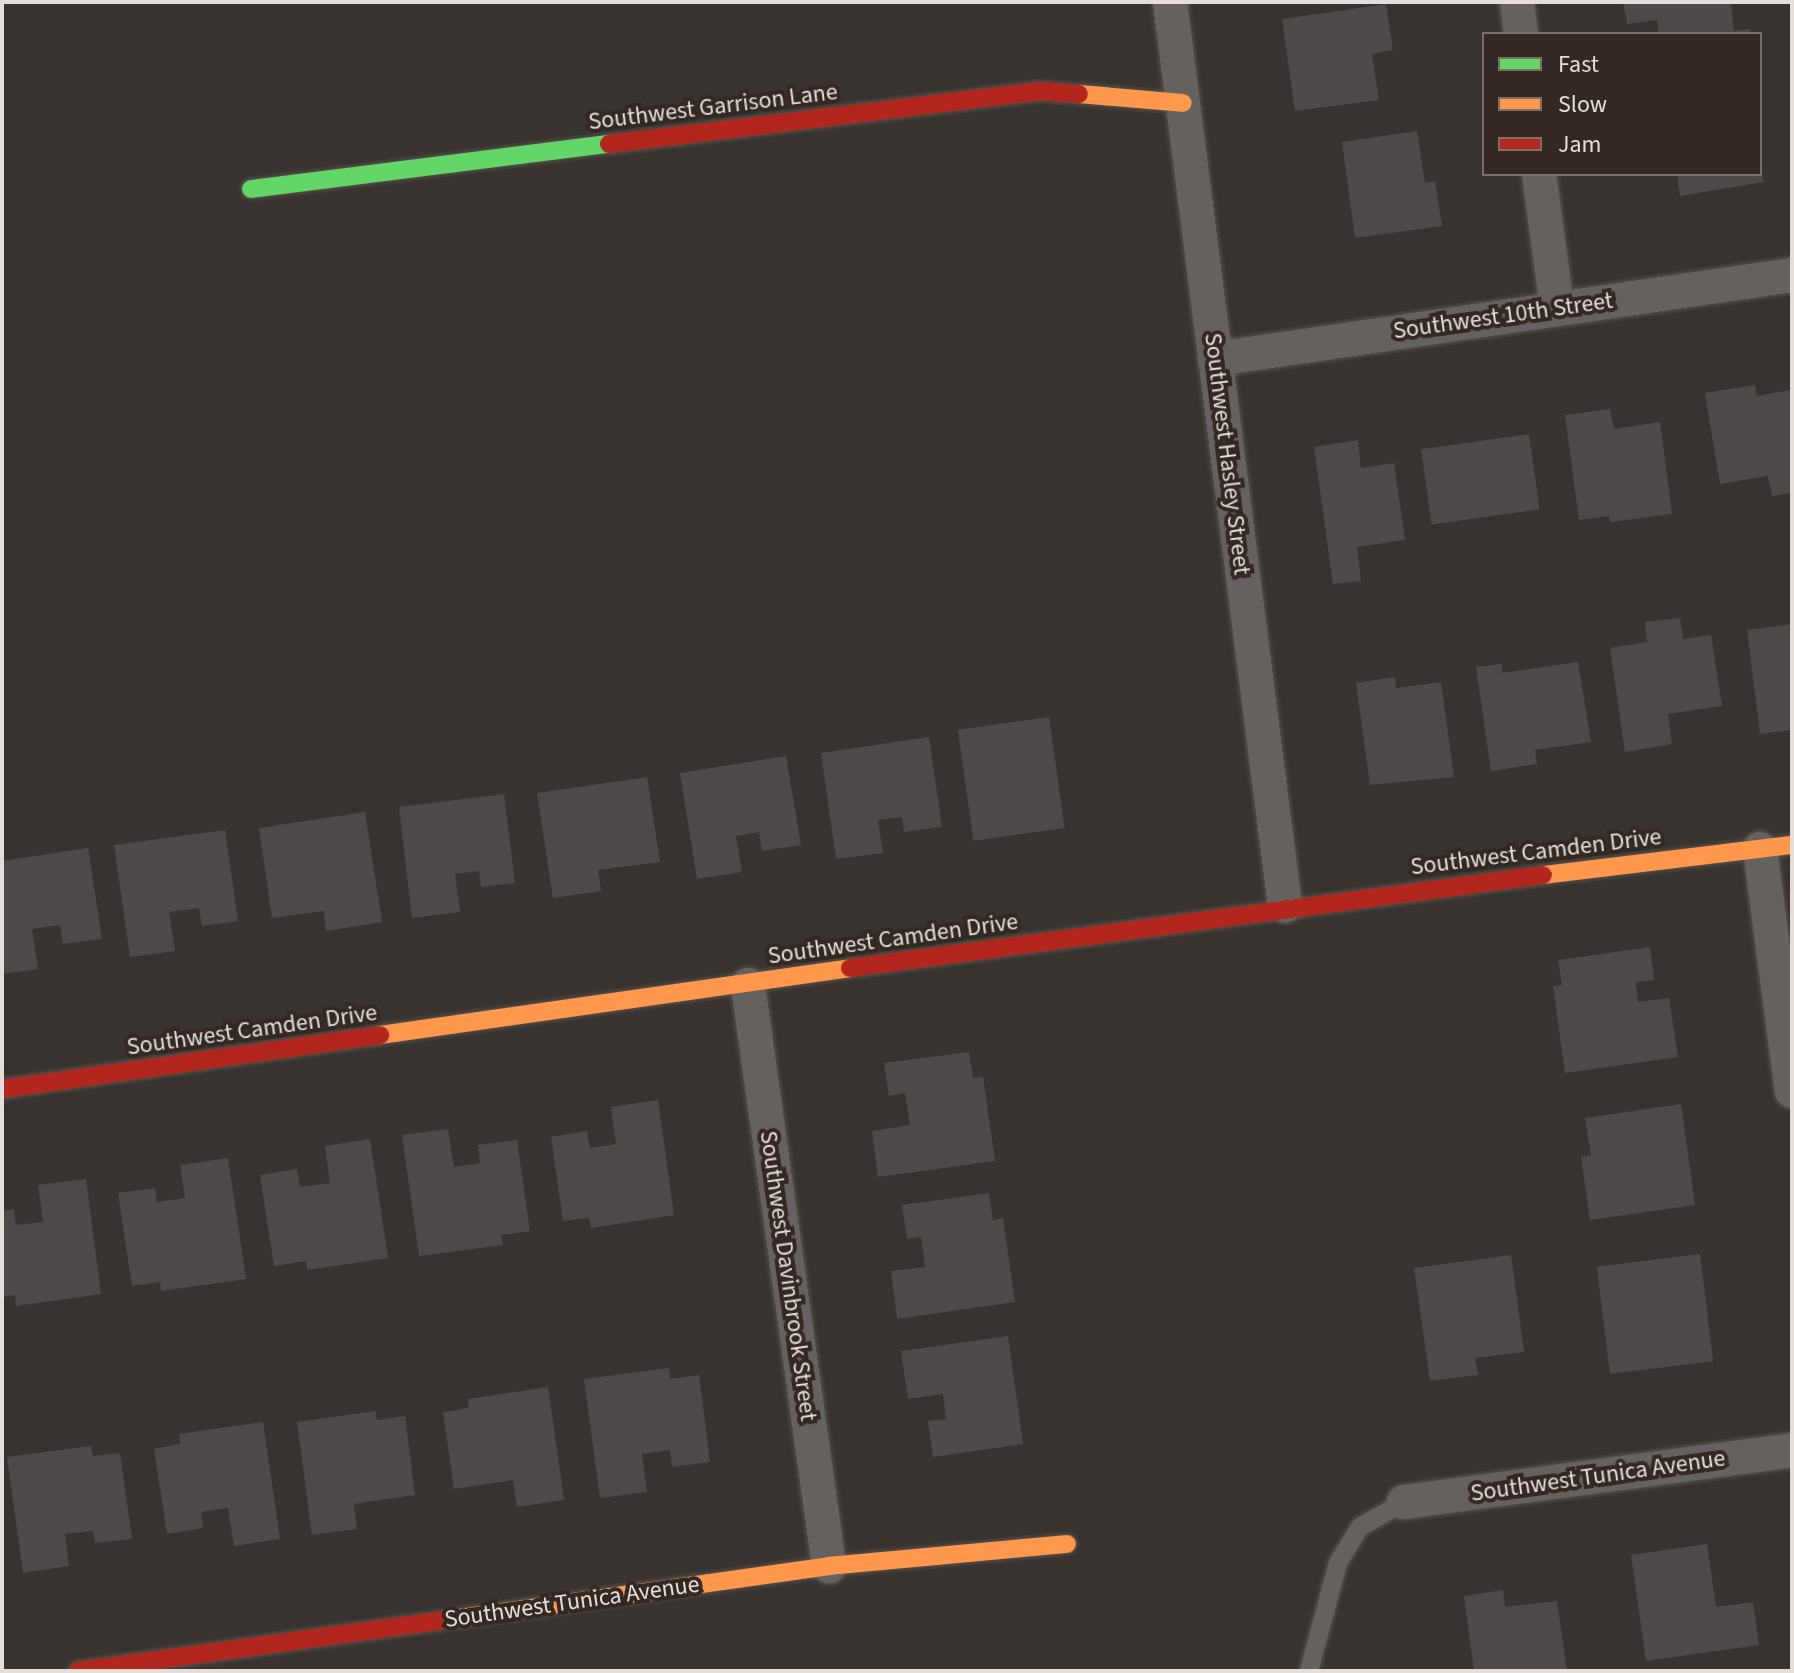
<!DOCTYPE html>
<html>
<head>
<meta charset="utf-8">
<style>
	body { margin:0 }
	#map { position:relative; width:1794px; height:1673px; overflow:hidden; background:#39332f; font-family:"Source Sans 3",sans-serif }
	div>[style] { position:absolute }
	.building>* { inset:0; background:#4f4a49; transform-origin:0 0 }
	.roads { filter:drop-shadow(0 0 2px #57524e) drop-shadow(0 0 2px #57524e) }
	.lane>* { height:18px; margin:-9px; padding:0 9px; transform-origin:9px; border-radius:9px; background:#65615e }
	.street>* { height:34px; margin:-17px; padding:0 17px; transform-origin:17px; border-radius:17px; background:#65615e }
	.fast>* { height:18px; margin:-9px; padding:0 9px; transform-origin:9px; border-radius:9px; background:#63d668 }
	.slow>* { height:18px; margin:-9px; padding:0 9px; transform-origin:9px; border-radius:9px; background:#ff974d }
	.jam>* { height:18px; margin:-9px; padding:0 9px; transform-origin:9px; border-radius:9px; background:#b3261e }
	span { translate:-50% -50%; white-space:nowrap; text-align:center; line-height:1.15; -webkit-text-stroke:8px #332822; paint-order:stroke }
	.street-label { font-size:24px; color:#e4ddd8 }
	.frame { position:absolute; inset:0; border:4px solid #e4ddd8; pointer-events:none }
	.legend { position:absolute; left:1482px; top:32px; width:280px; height:144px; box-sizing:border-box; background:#332822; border:2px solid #7a706b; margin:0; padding:10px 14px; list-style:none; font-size:24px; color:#e4ddd8 }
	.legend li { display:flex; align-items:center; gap:16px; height:40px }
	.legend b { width:40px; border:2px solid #7a706b }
</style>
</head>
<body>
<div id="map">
	<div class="building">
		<div style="clip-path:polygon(1623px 2px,1731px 2px,1734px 31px,1750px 29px,1750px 34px,1659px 34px,1657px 20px,1627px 24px)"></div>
		<div style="clip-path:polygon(1386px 4px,1393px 50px,1372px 54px,1379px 100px,1295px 111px,1282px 19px)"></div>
		<div style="clip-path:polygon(1417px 131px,1425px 183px,1435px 181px,1442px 226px,1355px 238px,1342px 142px)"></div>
		<div style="clip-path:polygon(1677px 174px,1762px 174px,1764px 182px,1680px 196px)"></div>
		<div style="clip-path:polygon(1755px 385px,1757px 396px,1790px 390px,1792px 493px,1772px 496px,1768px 476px,1720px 484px,1705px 393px)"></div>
		<div style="clip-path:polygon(1610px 409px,1614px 429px,1660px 422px,1672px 514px,1610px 522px,1609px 516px,1579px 520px,1565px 415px)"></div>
		<div style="left:1529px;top:434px;width:76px;height:109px;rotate:82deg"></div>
		<div style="clip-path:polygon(1358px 440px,1361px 468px,1394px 463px,1405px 540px,1357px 547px,1361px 581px,1333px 584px,1314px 447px)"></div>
		<div style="clip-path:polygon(1680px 618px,1683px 639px,1711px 635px,1722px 706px,1668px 714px,1672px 744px,1625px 752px,1610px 648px,1647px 642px,1645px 622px)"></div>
		<div style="clip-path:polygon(1792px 624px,1792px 730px,1760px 734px,1747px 630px)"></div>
		<div style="clip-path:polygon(1578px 662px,1591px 742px,1535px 750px,1537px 764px,1491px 771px,1476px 667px,1502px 664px,1502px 673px)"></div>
		<div style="clip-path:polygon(1395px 677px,1396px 688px,1441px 682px,1454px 777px,1370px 785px,1356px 683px)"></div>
		<div style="left:1049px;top:717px;width:112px;height:92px;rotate:82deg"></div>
		<div style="clip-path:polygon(929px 737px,942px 827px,904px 832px,902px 817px,878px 820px,883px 853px,836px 859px,821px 753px)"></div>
		<div style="clip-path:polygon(786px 756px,801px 845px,762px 851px,759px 832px,736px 836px,742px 872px,697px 879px,680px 773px)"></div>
		<div style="clip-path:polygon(647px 777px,660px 862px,598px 870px,601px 891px,553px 898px,537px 793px)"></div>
		<div style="clip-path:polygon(504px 794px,515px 883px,481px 887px,479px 871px,455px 874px,460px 912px,412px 918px,399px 807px)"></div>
		<div style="clip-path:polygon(365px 812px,382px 922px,326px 931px,324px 911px,272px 918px,259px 828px)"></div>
		<div style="clip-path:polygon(225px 830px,238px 921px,202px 926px,199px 908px,169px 912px,175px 951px,130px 957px,114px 845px)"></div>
		<div style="clip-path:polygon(88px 848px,102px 939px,63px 944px,60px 925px,32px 929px,38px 969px,2px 974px,2px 861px)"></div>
		<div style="clip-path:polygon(1650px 947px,1654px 980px,1636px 982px,1638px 1002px,1669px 998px,1678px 1057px,1565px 1073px,1553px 986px,1562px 985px,1558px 960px)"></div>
		<div style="clip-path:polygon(969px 1052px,973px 1078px,983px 1077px,995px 1161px,878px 1177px,872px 1131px,910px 1125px,905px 1093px,889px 1096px,884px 1063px)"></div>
		<div style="clip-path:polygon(658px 1100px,674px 1215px,591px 1228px,589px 1218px,563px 1221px,551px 1137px,587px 1131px,590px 1148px,616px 1144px,611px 1107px)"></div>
		<div style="clip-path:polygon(1681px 1104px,1695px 1205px,1590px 1220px,1581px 1157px,1591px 1155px,1585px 1118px)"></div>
		<div style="clip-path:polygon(448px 1129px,454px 1167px,480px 1163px,478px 1145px,517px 1140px,530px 1231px,501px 1235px,503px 1245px,419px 1256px,402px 1135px)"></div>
		<div style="clip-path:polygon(370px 1139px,388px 1258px,307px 1270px,306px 1261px,274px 1266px,260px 1175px,297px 1169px,300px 1187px,330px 1183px,325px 1146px)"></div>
		<div style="clip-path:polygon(228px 1158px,246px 1279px,161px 1291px,160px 1282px,132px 1286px,118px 1193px,155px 1188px,157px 1202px,185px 1198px,180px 1165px)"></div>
		<div style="clip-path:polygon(86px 1179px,101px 1294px,16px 1306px,15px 1295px,2px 1297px,2px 1211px,14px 1209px,16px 1225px,43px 1222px,38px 1185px)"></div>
		<div style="clip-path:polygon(989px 1193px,993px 1220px,1003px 1218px,1015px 1302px,897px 1319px,891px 1271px,925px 1267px,921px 1237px,907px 1239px,902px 1205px)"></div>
		<div style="left:1700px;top:1254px;width:108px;height:104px;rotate:83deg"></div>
		<div style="clip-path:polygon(1511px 1255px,1524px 1352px,1475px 1358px,1478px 1375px,1430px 1381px,1414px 1268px)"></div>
		<div style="clip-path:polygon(1008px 1336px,1023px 1444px,933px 1457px,928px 1421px,946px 1419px,943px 1394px,908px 1399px,901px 1351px)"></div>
		<div style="clip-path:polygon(669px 1368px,670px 1379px,699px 1375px,710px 1462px,672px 1467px,670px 1450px,642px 1454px,647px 1492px,600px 1498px,584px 1379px)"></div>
		<div style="clip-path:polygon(548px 1387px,564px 1500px,517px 1507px,513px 1480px,454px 1489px,443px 1412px,469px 1408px,468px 1399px)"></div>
		<div style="clip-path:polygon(376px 1411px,377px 1420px,405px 1416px,415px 1495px,354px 1504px,357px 1529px,312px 1535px,297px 1422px)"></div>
		<div style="clip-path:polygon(263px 1422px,280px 1539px,234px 1546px,228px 1508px,201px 1512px,203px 1528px,167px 1534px,154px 1449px,180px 1444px,179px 1434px)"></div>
		<div style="clip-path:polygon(91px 1446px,93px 1456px,120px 1453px,132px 1539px,95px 1543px,93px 1531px,65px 1534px,69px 1566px,23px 1573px,7px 1457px)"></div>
		<div style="clip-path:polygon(1707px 1544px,1716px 1607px,1753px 1602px,1759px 1645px,1646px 1661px,1631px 1555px)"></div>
		<div style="clip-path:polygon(1503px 1590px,1505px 1607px,1557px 1601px,1567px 1671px,1474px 1671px,1464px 1596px)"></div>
	</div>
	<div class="roads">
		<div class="lane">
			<div style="left:1309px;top:1671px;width:112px;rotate:-75deg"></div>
			<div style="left:1338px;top:1563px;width:42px;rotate:-58.6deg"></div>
			<div style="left:1360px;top:1527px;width:51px;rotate:-29.6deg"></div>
		</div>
		<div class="street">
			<div style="left:1170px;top:2px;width:911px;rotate:82.75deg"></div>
			<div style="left:1517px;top:2px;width:32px;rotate:83deg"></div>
			<div style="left:1539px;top:174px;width:134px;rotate:82.3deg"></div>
			<div style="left:1215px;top:359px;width:583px;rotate:-8.28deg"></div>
			<div style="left:1760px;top:849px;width:244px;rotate:82.5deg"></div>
			<div style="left:748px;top:985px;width:587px;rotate:82.06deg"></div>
			<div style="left:1404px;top:1502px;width:391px;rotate:-7.6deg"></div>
		</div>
		<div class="fast">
			<div style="left:251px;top:189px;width:361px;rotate:-7.2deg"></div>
		</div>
		<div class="slow">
			<div style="left:1079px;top:94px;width:104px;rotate:4.9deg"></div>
			<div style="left:1543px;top:875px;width:251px;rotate:-6.9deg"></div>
			<div style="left:380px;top:1035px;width:475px;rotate:-8.1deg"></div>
			<div style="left:453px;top:1619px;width:380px;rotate:-8deg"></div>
			<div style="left:829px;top:1566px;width:239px;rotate:-5.3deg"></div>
		</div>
		<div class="jam">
			<div style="left:609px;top:144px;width:433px;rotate:-7deg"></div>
			<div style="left:1039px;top:91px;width:40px;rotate:4.3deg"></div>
			<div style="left:850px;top:968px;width:699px;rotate:-7.64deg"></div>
			<div style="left:2px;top:1089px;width:382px;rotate:-8.1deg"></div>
			<div style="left:78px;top:1671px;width:379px;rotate:-7.9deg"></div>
		</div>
	</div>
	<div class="street-label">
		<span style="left:713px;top:107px;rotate:-7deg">Southwest Garrison Lane</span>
		<span style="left:1503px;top:316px;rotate:-8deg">Southwest 10th Street</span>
		<span style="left:1227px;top:454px;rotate:83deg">Southwest Hasley Street</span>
		<span style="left:1536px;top:852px;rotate:-7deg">Southwest Camden Drive</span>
		<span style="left:893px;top:939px;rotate:-8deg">Southwest Camden Drive</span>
		<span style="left:252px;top:1030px;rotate:-8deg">Southwest Camden Drive</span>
		<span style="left:788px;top:1276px;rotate:82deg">Southwest Davinbrook Street</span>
		<span style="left:1598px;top:1476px;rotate:-8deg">Southwest Tunica Avenue</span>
		<span style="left:572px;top:1602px;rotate:-8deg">Southwest Tunica Avenue</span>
	</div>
	<div class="frame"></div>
	<ul class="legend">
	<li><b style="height:10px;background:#63d668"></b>Fast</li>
	<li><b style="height:10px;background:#ff974d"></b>Slow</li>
	<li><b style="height:10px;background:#b3261e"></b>Jam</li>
	</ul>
</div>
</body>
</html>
